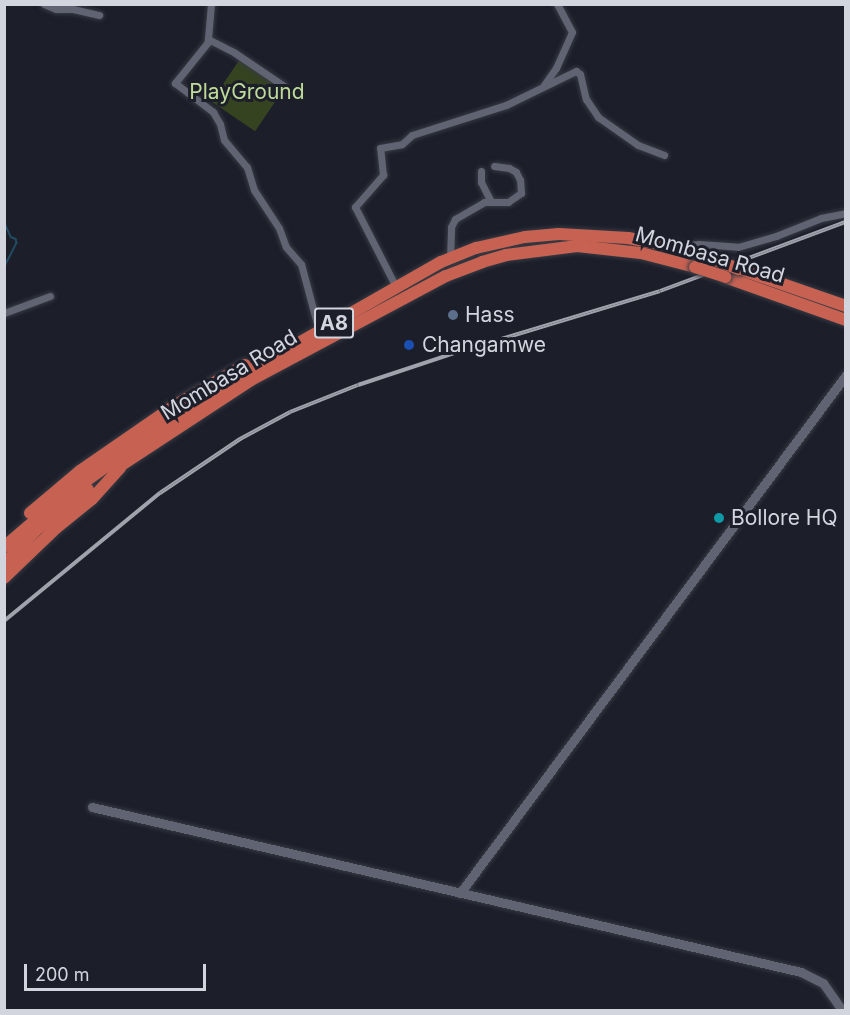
<!DOCTYPE html>
<html>
<head>
<meta charset="utf-8">
<style>
	body { margin:0 }
	#map { position:relative; width:850px; height:1015px; overflow:hidden; background:#1c1f2a; font-family:Inter,sans-serif }
	div>[style] { position:absolute }
	.green>* { inset:0; background:#364321; transform-origin:0 0 }
	.stream>* { height:1.5px; margin:-0.75px; padding:0 0.75px; transform-origin:0.75px; border-radius:0.75px; background:#204b61 }
	.roads { filter:drop-shadow(0 0 2px #373a43) drop-shadow(0 0 2px #373a43) }
	.street>* { height:7px; margin:-3.5px; padding:0 3.5px; transform-origin:3.5px; border-radius:3.5px; background:#606472 }
	.secondary>* { height:9px; margin:-4.5px; padding:0 4.5px; transform-origin:4.5px; border-radius:4.5px; background:#606472 }
	.highway>* { height:12px; margin:-6px; padding:0 6px; transform-origin:6px; border-radius:6px; background:#c76252 }
	.rail>* { height:4px; margin-top:-2px; transform-origin:0; background:repeating-linear-gradient(90deg,#1c1f2a 0 4.5px,#a0a3ac 0 9px); box-sizing:border-box; border-block:2px solid #a0a3ac }
	.bridges { filter:drop-shadow(0 0 2px #373a43) drop-shadow(0 0 2px #373a43) }
	.highway-bridge>* { height:12px; margin:-6px; padding:0 6px; transform-origin:6px; border-radius:6px; background:#c76252 }
	.dots>* { width:16px; height:16px; translate:-50% -50%; box-sizing:border-box; border:3px solid #1c1f2a; border-radius:50% }
	span { translate:-50% -50%; white-space:nowrap; text-align:center; line-height:1.15; -webkit-text-stroke:6px #1c1f2a; paint-order:stroke }
	.shield-label span { padding:2px 4px; background:#1c1f2a; border:2px solid; border-radius:4px; -webkit-text-stroke-width:0 }
	.shield-label { font-size:20px; color:#d2d5dd; font-weight:700 }
	.park-label { font-size:21px; color:#bfda99 }
	.street-label { font-size:21px; color:#d2d5dd }
	.poi-label { font-size:21px; color:#d2d5dd }
	.left { translate:0 -50%; text-align:left }
	.frame { position:absolute; inset:0; border:6px solid #d2d5dd; pointer-events:none }
	.scale { position:absolute; left:24px; top:964px; width:182px; height:27px; box-sizing:border-box; border:3px solid #d2d5dd; border-top:0; padding-left:8px; font-size:18px; line-height:21px; white-space:nowrap; color:#d2d5dd; -webkit-text-stroke:4px #1c1f2a; paint-order:stroke }
</style>
</head>
<body>
<div id="map">
	<div class="green">
		<div style="left:242px;top:56px;width:53px;height:55px;rotate:34deg"></div>
	</div>
	<div class="stream">
		<div style="left:4px;top:221px;width:17px;rotate:66deg"></div>
		<div style="left:11px;top:237px;width:5px;rotate:22deg"></div>
		<div style="left:16px;top:239px;width:4px;rotate:76deg"></div>
		<div style="left:17px;top:243px;width:28px;rotate:117deg"></div>
		<div style="left:4px;top:274px;width:2px;rotate:90deg"></div>
		<div style="left:4px;top:297px;width:12px;rotate:81deg"></div>
	</div>
	<div class="roads">
		<div class="street">
			<div style="left:44px;top:4px;width:13px;rotate:23deg"></div>
			<div style="left:56px;top:9px;width:17px"></div>
			<div style="left:73px;top:9px;width:27px;rotate:13deg"></div>
			<div style="left:211px;top:4px;width:38px;rotate:95deg"></div>
			<div style="left:208px;top:42px;width:53px;rotate:128.8deg"></div>
			<div style="left:175px;top:83px;width:48px;rotate:37.3deg"></div>
			<div style="left:213px;top:112px;width:14px;rotate:60deg"></div>
			<div style="left:220px;top:124px;width:16px;rotate:76deg"></div>
			<div style="left:224px;top:140px;width:35px;rotate:50deg"></div>
			<div style="left:247px;top:167px;width:24px;rotate:73deg"></div>
			<div style="left:254px;top:190px;width:45px;rotate:56.7deg"></div>
			<div style="left:279px;top:228px;width:20px;rotate:70deg"></div>
			<div style="left:286px;top:247px;width:23px;rotate:49deg"></div>
			<div style="left:301px;top:264px;width:69px;rotate:75deg"></div>
			<div style="left:208px;top:39px;width:30px;rotate:27deg"></div>
			<div style="left:235px;top:53px;width:59px;rotate:34deg"></div>
			<div style="left:544px;top:85px;width:21px;rotate:-55deg"></div>
			<div style="left:556px;top:68px;width:39px;rotate:-66deg"></div>
			<div style="left:572px;top:32px;width:32px;rotate:-118deg"></div>
			<div style="left:481px;top:171px;width:11px;rotate:90deg"></div>
			<div style="left:481px;top:182px;width:20px;rotate:63deg"></div>
			<div style="left:682px;top:246px;width:17px;rotate:-7deg"></div>
			<div style="left:699px;top:244px;width:39px;rotate:4deg"></div>
			<div style="left:738px;top:247px;width:40px;rotate:-16deg"></div>
			<div style="left:776px;top:236px;width:48px;rotate:-21.8deg"></div>
			<div style="left:821px;top:218px;width:25px;rotate:-11deg"></div>
			<div style="left:450px;top:259px;width:32px;rotate:-88deg"></div>
			<div style="left:451px;top:227px;width:9px;rotate:-63deg"></div>
			<div style="left:455px;top:219px;width:34px;rotate:-30deg"></div>
			<div style="left:484px;top:202px;width:24px"></div>
			<div style="left:508px;top:202px;width:16px;rotate:-35deg"></div>
			<div style="left:521px;top:193px;width:13px;rotate:-94deg"></div>
			<div style="left:520px;top:180px;width:9px;rotate:-117deg"></div>
			<div style="left:516px;top:172px;width:8px;rotate:-150deg"></div>
			<div style="left:509px;top:168px;width:15px;rotate:-172deg"></div>
			<div style="left:396px;top:287px;width:90px;rotate:-117.1deg"></div>
			<div style="left:355px;top:207px;width:43px;rotate:-48.8deg"></div>
			<div style="left:383px;top:175px;width:27px;rotate:-96deg"></div>
			<div style="left:380px;top:148px;width:22px;rotate:-10deg"></div>
			<div style="left:402px;top:144px;width:13px;rotate:-42deg"></div>
			<div style="left:412px;top:135px;width:99px;rotate:-17.7deg"></div>
			<div style="left:506px;top:105px;width:78px;rotate:-25.9deg"></div>
			<div style="left:576px;top:71px;width:5px;rotate:37deg"></div>
			<div style="left:580px;top:74px;width:26px;rotate:77deg"></div>
			<div style="left:586px;top:99px;width:22px;rotate:56deg"></div>
			<div style="left:598px;top:117px;width:49px;rotate:35deg"></div>
			<div style="left:638px;top:145px;width:28px;rotate:21deg"></div>
			<div style="left:4px;top:313px;width:49px;rotate:-20.3deg"></div>
		</div>
		<div class="secondary">
			<div style="left:92px;top:807px;width:728px;rotate:13.1deg"></div>
			<div style="left:801px;top:972px;width:25px;rotate:27deg"></div>
			<div style="left:823px;top:983px;width:33px;rotate:55deg"></div>
			<div style="left:460px;top:893px;width:646px;rotate:-53.31deg"></div>
		</div>
		<div class="highway">
			<div style="left:739px;top:269px;width:113px;rotate:19.1deg"></div>
			<div style="left:725px;top:277px;width:128px;rotate:19.6deg"></div>
			<div style="left:114px;top:470px;width:164px;rotate:-33.3deg"></div>
			<div style="left:251px;top:380px;width:221px;rotate:-28.1deg"></div>
			<div style="left:446px;top:276px;width:39px;rotate:-21deg"></div>
			<div style="left:482px;top:262px;width:25px;rotate:-16deg"></div>
			<div style="left:506px;top:255px;width:72px;rotate:-7.2deg"></div>
			<div style="left:577px;top:246px;width:64px;rotate:6.2deg"></div>
			<div style="left:641px;top:253px;width:56px;rotate:14.5deg"></div>
			<div style="left:30px;top:513px;width:65px;rotate:-40deg"></div>
			<div style="left:80px;top:471px;width:114px;rotate:-34.7deg"></div>
			<div style="left:174px;top:406px;width:82px;rotate:-30deg"></div>
			<div style="left:4px;top:547px;width:66px;rotate:-40.7deg"></div>
			<div style="left:54px;top:504px;width:135px;rotate:-35.7deg"></div>
			<div style="left:164px;top:425px;width:99px;rotate:-32.2deg"></div>
			<div style="left:248px;top:372px;width:222px;rotate:-29.7deg"></div>
			<div style="left:441px;top:262px;width:38px;rotate:-22deg"></div>
			<div style="left:476px;top:248px;width:50px;rotate:-12.7deg"></div>
			<div style="left:525px;top:237px;width:34px;rotate:-5deg"></div>
			<div style="left:559px;top:234px;width:69px;rotate:3.3deg"></div>
			<div style="left:628px;top:238px;width:49px;rotate:10.6deg"></div>
			<div style="left:676px;top:247px;width:36px;rotate:18deg"></div>
			<div style="left:4px;top:564px;width:47px;rotate:-46.7deg"></div>
			<div style="left:36px;top:530px;width:66px;rotate:-38.3deg"></div>
			<div style="left:4px;top:578px;width:72px;rotate:-43.9deg"></div>
			<div style="left:56px;top:528px;width:46px;rotate:-38.9deg"></div>
			<div style="left:92px;top:499px;width:42px;rotate:-47.9deg"></div>
		</div>
	</div>
	<div class="rail">
		<div style="left:4px;top:621px;width:202px;rotate:-39.4deg"></div>
		<div style="left:160px;top:493px;width:97px;rotate:-34deg"></div>
		<div style="left:240px;top:439px;width:57px;rotate:-28.4deg"></div>
		<div style="left:290px;top:412px;width:73px;rotate:-21.7deg"></div>
		<div style="left:358px;top:385px;width:102px;rotate:-18.3deg"></div>
		<div style="left:455px;top:353px;width:214px;rotate:-16.8deg"></div>
		<div style="left:660px;top:291px;width:198px;rotate:-20.4deg"></div>
	</div>
	<div class="bridges">
		<div class="highway-bridge">
			<div style="left:710px;top:258px;width:31px;rotate:21deg"></div>
			<div style="left:695px;top:267px;width:32px;rotate:18deg"></div>
		</div>
	</div>
	<div class="dots">
		<div style="left:453px;top:315px;background:#5c6f8a"></div>
		<div style="left:409px;top:345px;background:#1a4fb4"></div>
		<div style="left:719px;top:518px;background:#0f9aa8"></div>
	</div>
	<div class="shield-label">
		<span style="left:334px;top:323px">A8</span>
	</div>
	<div class="park-label">
		<span style="left:247px;top:92px">PlayGround</span>
	</div>
	<div class="street-label">
		<span style="left:710px;top:255px;rotate:16deg">Mombasa Road</span>
		<span style="left:229px;top:375px;rotate:-31deg">Mombasa Road</span>
	</div>
	<div class="poi-label">
		<span class="left" style="left:465px;top:315px">Hass</span>
		<span class="left" style="left:422px;top:345px">Changamwe</span>
		<span class="left" style="left:731px;top:518px">Bollore HQ</span>
	</div>
	<div class="frame"></div>
	<div class="scale">200 m</div>
</div>
</body>
</html>
